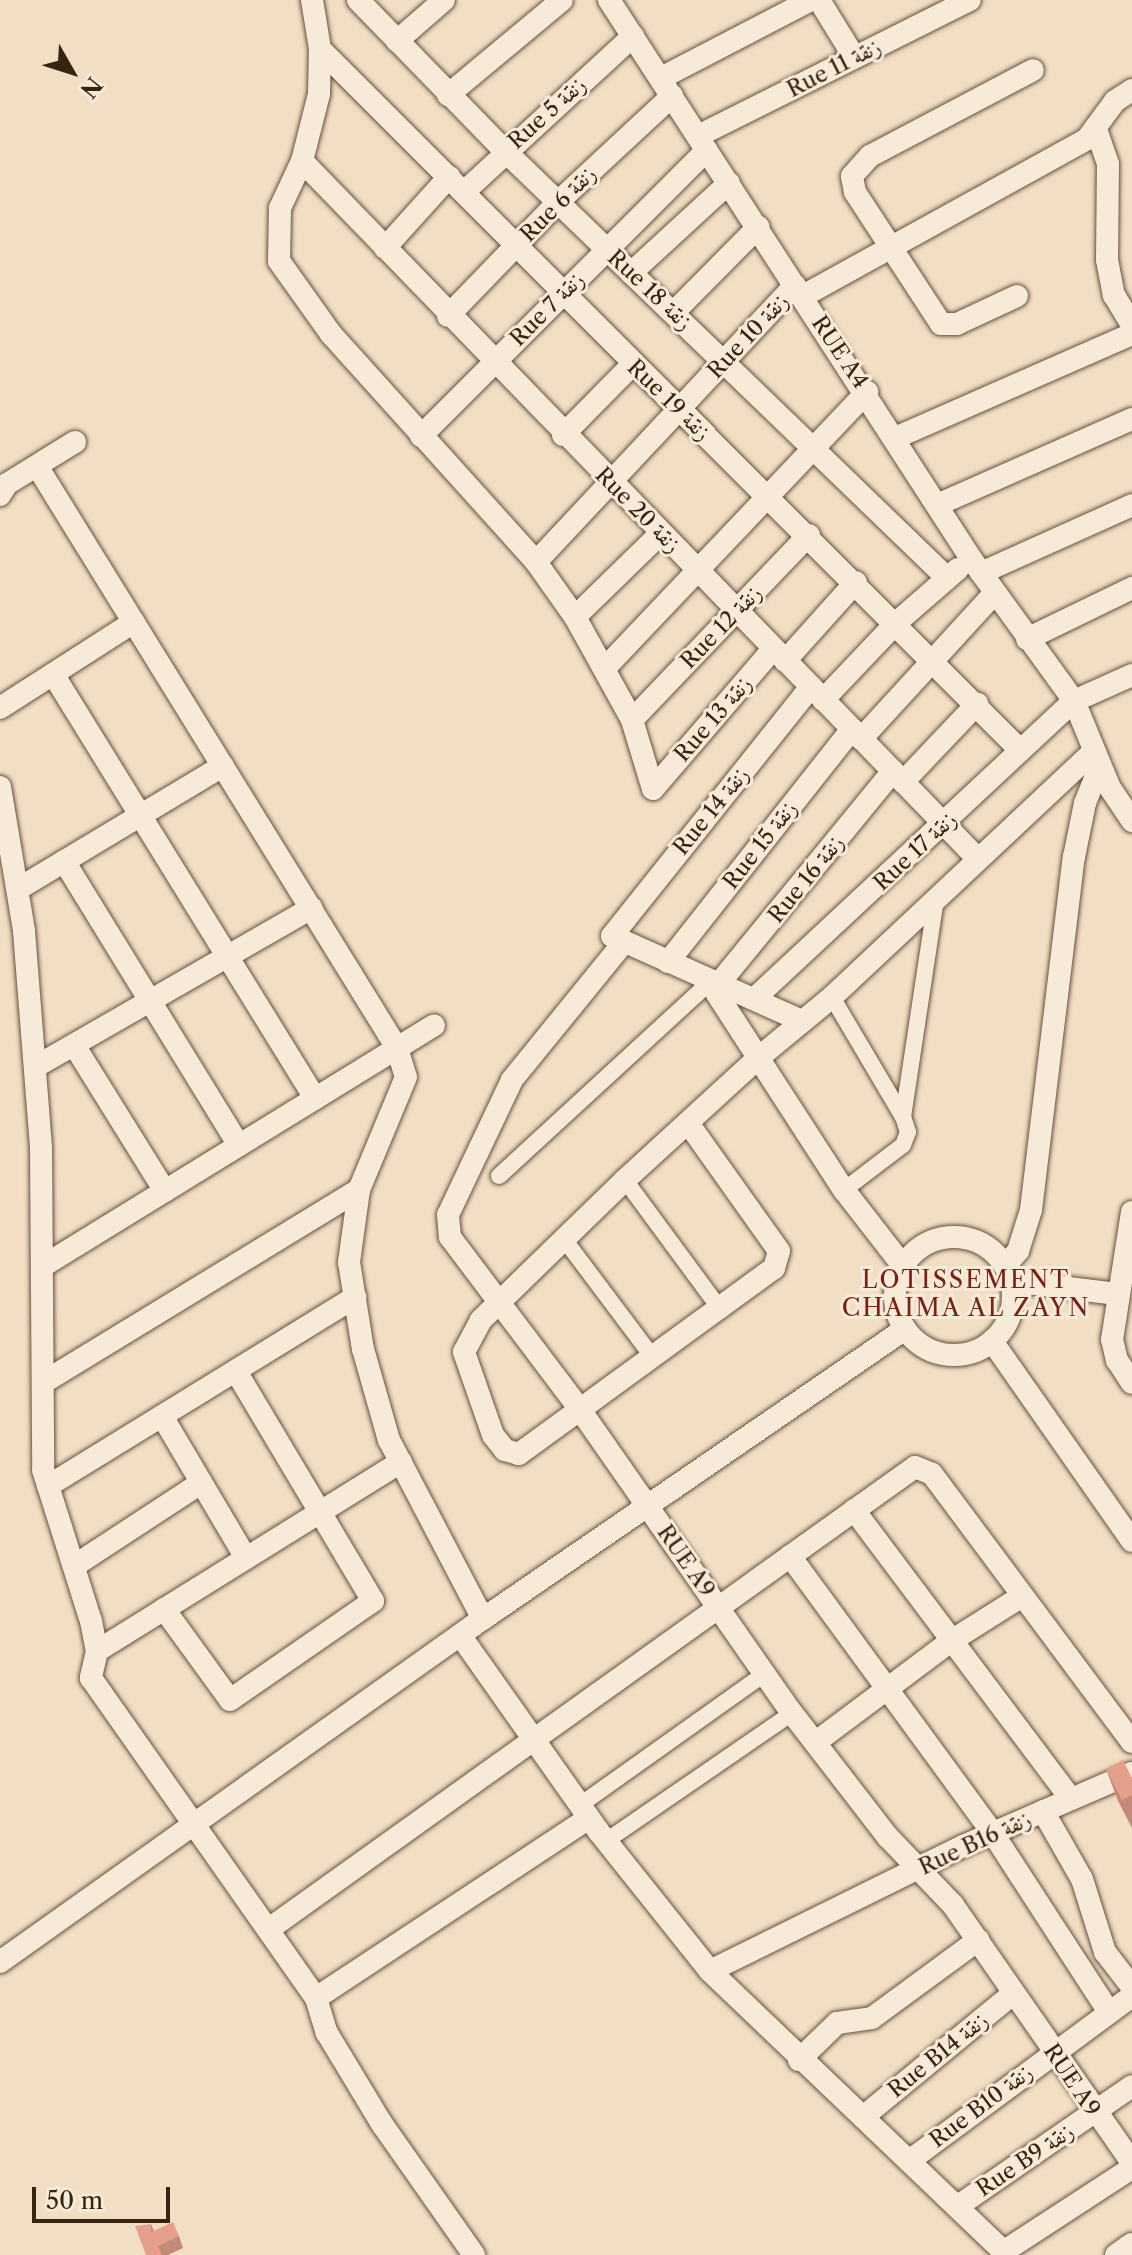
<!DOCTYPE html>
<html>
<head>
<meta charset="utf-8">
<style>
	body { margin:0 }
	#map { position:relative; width:1132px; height:2255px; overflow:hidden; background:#f2dec4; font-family:"Libre Caslon Text",Amiri,serif }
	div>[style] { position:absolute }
	.roads { filter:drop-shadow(0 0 2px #65523d) drop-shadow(0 0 2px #65523d) }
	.pedestrian>* { height:16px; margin:-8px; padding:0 8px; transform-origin:8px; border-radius:8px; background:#f7ead9 }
	.minor>* { height:22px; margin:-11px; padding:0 11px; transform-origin:11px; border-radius:11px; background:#f7ead9 }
	.minor>.ring { margin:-11px; padding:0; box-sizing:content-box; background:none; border:22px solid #f7ead9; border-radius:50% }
	.wall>* { inset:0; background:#c48a79 }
	.building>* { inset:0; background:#e4a08d }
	span { translate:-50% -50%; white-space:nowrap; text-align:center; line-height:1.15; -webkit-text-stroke:6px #f7ead9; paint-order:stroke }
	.street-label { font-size:22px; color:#362310 }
	.neighbourhood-label { font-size:24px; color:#7a1f14; letter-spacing:2px }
	.north { position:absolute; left:32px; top:32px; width:80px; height:80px; -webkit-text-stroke:6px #f7ead9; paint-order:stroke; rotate:129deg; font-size:22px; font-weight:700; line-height:32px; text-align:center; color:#362310 }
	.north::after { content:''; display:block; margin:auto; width:28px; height:36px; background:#362310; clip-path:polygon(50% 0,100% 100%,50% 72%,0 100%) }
	.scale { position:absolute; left:32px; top:2187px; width:138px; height:36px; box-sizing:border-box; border:4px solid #362310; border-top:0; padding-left:10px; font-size:24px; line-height:28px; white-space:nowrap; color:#362310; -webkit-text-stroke:6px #f7ead9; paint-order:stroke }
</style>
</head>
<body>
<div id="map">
	<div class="roads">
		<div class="pedestrian">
			<div style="left:832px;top:997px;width:139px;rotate:59.4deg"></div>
			<div style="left:903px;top:1117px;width:221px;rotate:-81.4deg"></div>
			<div style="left:499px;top:1176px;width:287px;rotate:-42.6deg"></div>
			<div style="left:625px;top:1180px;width:162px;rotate:53.6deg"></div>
			<div style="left:844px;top:1190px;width:74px;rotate:-37.3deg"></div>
			<div style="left:903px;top:1145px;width:14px;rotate:-69deg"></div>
			<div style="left:908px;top:1132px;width:16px;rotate:-108deg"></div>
			<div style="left:564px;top:1239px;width:146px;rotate:53.1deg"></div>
			<div style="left:580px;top:1805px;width:226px;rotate:-35.4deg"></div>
			<div style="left:606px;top:1841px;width:226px;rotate:-34.5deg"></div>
		</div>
		<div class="minor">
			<div style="left:312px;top:0;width:50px;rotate:80.7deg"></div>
			<div style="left:320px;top:49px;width:45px;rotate:91.3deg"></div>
			<div style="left:319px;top:94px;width:69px;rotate:104.2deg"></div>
			<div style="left:302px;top:161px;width:52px;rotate:115.1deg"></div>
			<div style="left:280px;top:208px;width:53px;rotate:91.1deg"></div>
			<div style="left:279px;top:261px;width:90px;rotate:54.5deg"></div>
			<div style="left:331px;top:334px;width:307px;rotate:48deg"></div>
			<div style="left:536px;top:562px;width:67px;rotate:54.7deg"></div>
			<div style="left:575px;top:617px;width:118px;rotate:61deg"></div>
			<div style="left:632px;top:720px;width:72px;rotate:73.1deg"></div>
			<div style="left:358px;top:0;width:211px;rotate:45.8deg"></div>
			<div style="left:505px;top:151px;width:613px;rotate:44.01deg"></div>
			<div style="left:609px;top:0;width:667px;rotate:57.05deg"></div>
			<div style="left:972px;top:560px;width:174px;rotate:54.1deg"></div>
			<div style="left:1074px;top:701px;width:94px;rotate:67.5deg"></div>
			<div style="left:1110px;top:788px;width:40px;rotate:56deg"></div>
			<div style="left:819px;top:0;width:67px;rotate:58.4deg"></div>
			<div style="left:397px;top:41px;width:62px;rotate:-41.1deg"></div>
			<div style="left:320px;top:49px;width:991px;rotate:45.04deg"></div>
			<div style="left:661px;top:78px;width:169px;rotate:-27.5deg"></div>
			<div style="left:448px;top:95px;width:148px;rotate:-39.8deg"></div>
			<div style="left:1096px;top:129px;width:37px;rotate:71deg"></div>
			<div style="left:1108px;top:164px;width:96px;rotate:90.6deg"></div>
			<div style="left:1107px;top:260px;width:36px;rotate:79deg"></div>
			<div style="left:1114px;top:295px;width:35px;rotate:59deg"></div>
			<div style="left:698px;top:136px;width:304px;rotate:-26.6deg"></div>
			<div style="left:302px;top:161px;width:969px;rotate:45.92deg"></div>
			<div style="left:464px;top:192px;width:230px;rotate:-42.7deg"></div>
			<div style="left:385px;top:248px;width:96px;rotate:-48deg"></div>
			<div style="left:631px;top:273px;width:133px;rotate:-42.6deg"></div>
			<div style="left:803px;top:296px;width:325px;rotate:-28.9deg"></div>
			<div style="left:1087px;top:139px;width:47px;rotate:-53.6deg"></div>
			<div style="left:1115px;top:101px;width:20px;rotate:-33deg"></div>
			<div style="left:1017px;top:296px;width:66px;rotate:155deg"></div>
			<div style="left:957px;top:324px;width:16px;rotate:180deg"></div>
			<div style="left:941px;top:324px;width:158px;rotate:-123.1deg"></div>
			<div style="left:855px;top:192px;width:16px;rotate:-101deg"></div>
			<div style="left:852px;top:176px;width:27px;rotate:-48deg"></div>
			<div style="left:870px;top:156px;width:184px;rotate:-27.8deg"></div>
			<div style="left:674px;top:312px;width:120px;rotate:-45.3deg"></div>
			<div style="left:448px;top:316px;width:158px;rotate:-46deg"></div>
			<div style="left:558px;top:202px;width:156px;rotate:-42.9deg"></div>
			<div style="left:563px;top:435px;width:100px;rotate:-45.4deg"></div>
			<div style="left:421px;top:436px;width:404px;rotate:-45deg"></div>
			<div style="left:895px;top:438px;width:259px;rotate:-23.7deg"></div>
			<div style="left:37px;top:466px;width:684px;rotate:58.26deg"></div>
			<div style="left:397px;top:1048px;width:30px;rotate:73deg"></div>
			<div style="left:406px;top:1077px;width:122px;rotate:112.6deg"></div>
			<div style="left:359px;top:1190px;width:73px;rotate:97.9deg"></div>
			<div style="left:349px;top:1262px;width:88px;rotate:80.9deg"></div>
			<div style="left:363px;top:1349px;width:95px;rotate:74.1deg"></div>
			<div style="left:389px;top:1440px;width:202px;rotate:62.3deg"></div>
			<div style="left:0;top:495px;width:13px;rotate:-58deg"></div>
			<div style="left:7px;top:484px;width:80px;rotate:-31.7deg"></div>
			<div style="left:937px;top:505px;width:213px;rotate:-23.8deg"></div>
			<div style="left:536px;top:562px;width:379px;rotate:-46.9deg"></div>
			<div style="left:981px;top:573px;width:166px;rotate:-24.2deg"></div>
			<div style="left:575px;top:617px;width:120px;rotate:-44.3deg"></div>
			<div style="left:1027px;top:639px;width:117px;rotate:-25.9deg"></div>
			<div style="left:785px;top:661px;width:106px;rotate:-48.1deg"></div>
			<div style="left:605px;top:668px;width:381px;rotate:-46.5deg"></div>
			<div style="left:53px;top:674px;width:499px;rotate:58.3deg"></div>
			<div style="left:823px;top:700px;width:106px;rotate:-46.5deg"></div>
			<div style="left:896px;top:623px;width:82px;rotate:-41.1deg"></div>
			<div style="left:0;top:708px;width:159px;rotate:-32.7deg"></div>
			<div style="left:632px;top:720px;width:256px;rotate:-46.3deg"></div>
			<div style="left:861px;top:739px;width:198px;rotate:-47.5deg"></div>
			<div style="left:893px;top:771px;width:276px;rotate:129.3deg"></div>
			<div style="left:718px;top:985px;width:9px;rotate:96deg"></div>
			<div style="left:717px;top:994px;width:234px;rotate:57.1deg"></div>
			<div style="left:844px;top:1190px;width:96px;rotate:52.2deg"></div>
			<div style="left:903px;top:782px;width:108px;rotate:-46.5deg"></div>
			<div style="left:0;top:787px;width:146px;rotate:80.5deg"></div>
			<div style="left:24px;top:931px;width:218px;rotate:85.5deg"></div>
			<div style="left:41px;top:1148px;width:322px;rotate:89.6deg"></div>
			<div style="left:43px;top:1470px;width:158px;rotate:72.4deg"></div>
			<div style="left:91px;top:1621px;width:31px;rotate:79deg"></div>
			<div style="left:97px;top:1651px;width:28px;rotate:103deg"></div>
			<div style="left:91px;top:1678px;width:391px;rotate:54.9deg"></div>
			<div style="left:316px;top:1998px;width:37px;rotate:73deg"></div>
			<div style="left:327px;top:2033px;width:106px;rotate:58.9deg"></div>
			<div style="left:382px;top:2124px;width:160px;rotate:54.9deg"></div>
			<div style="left:653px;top:789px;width:184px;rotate:-49.4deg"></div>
			<div style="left:64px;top:861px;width:334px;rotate:58.4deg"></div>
			<div style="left:18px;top:889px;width:239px;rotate:-31deg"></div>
			<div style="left:624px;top:942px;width:178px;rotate:129.1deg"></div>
			<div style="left:512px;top:1080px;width:149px;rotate:115.4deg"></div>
			<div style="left:448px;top:1215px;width:22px;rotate:85deg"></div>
			<div style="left:450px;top:1237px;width:218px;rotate:53deg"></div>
			<div style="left:581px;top:1411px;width:368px;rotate:55.1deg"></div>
			<div style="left:792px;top:1713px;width:157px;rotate:52.3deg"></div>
			<div style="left:888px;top:1837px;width:94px;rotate:46.3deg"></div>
			<div style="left:953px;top:1905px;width:314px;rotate:55.2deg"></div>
			<div style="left:668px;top:962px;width:297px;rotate:-51.7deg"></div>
			<div style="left:754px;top:999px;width:437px;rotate:-43deg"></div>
			<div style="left:1074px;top:701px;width:64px;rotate:-24.1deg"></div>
			<div style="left:802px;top:1021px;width:208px;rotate:-155.9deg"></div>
			<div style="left:612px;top:936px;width:319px;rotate:-51.4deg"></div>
			<div style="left:74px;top:1045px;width:172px;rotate:58.1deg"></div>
			<div style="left:35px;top:1067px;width:319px;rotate:-29.9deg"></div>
			<div style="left:688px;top:1123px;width:157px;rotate:54.6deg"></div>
			<div style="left:779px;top:1251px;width:18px;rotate:106deg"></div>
			<div style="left:774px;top:1268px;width:316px;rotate:143.9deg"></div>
			<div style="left:519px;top:1454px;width:15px;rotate:-164deg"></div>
			<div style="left:505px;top:1450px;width:19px;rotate:-129deg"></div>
			<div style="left:493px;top:1435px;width:88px;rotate:-109.3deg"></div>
			<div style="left:464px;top:1352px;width:36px;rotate:-62deg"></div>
			<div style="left:481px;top:1320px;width:201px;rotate:-44.2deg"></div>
			<div style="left:625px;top:1180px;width:179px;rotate:-42.5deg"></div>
			<div style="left:757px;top:1059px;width:97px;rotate:-39.6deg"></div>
			<div style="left:832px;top:997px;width:358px;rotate:-43.2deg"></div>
			<div style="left:1132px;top:1212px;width:129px;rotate:98.9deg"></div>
			<div style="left:1112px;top:1339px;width:22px;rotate:77deg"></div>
			<div style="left:1117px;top:1360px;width:27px;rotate:57deg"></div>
			<div class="ring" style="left:895px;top:1237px;width:96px;height:96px"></div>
			<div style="left:43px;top:1266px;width:459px;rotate:-31.6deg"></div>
			<div style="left:1005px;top:1266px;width:20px;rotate:-49deg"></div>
			<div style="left:1018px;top:1251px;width:43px;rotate:-72.4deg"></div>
			<div style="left:1031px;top:1210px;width:356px;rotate:-83.1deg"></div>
			<div style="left:1074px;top:857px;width:55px;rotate:-78.5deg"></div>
			<div style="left:1085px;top:803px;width:40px;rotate:-68deg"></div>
			<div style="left:1011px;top:1281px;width:107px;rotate:7deg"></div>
			<div style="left:992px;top:1341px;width:244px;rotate:55deg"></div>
			<div style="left:44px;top:1382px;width:369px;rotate:-31.4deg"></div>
			<div style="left:162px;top:1416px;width:165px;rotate:59.4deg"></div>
			<div style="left:48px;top:1486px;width:361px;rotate:-31.6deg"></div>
			<div style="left:854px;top:1510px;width:360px;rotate:53.1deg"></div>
			<div style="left:790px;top:1556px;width:342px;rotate:53.8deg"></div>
			<div style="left:992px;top:1832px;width:215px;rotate:57deg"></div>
			<div style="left:74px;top:1566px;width:152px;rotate:-33.2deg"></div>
			<div style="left:164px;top:1609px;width:112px;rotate:54deg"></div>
			<div style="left:230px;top:1700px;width:174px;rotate:-34.7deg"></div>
			<div style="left:373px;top:1601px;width:268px;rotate:-120.8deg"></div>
			<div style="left:460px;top:1635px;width:241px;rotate:54.8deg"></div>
			<div style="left:599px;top:1832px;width:178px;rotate:51.4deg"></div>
			<div style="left:710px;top:1971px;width:282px;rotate:-26.3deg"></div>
			<div style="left:963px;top:1846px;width:184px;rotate:-23.4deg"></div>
			<div style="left:97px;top:1651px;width:358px;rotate:-31.9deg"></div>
			<div style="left:816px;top:1742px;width:169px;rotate:-36.8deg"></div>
			<div style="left:951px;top:1641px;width:83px;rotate:-32.2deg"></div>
			<div style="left:1043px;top:1811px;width:78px;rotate:60.2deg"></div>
			<div style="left:1082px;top:1879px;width:77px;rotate:72.5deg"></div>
			<div style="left:1105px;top:1952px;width:44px;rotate:52.4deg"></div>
			<div style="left:269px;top:1929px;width:794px;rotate:-35.57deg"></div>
			<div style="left:915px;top:1467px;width:18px;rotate:22deg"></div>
			<div style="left:932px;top:1474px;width:334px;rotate:53.3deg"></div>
			<div style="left:0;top:1962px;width:582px;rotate:-35.41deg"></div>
			<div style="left:474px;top:1625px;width:523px;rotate:-34.48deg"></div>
			<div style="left:710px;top:1971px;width:411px;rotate:43.7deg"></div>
			<div style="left:316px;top:1998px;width:327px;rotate:-33.4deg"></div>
			<div style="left:799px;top:2060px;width:53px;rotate:-44.2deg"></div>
			<div style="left:837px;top:2023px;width:35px;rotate:-8deg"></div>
			<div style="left:872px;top:2018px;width:132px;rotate:-36.3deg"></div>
			<div style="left:863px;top:2117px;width:194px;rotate:-39.4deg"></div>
			<div style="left:909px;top:2161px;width:277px;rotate:-36.5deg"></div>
			<div style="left:958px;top:2206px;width:211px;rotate:-34.6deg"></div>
			<div style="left:1003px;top:2252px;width:154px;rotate:-33.1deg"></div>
			<div style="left:1116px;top:2255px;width:19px;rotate:-35deg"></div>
		</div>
	</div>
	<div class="wall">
		<div style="clip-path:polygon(1106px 1769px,1132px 1778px,1132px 1828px,1118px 1801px)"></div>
		<div style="clip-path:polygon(151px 2224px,154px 2231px,179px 2236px,183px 2248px,168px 2255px,146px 2255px)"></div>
	</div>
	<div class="building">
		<div style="clip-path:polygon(1123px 1760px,1132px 1778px,1132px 1795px,1122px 1800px,1106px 1769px)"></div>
		<div style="clip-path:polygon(173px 2222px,179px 2236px,158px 2246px,162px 2255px,146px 2255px,135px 2226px,151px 2224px,151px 2232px)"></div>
	</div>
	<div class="street-label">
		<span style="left:834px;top:68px;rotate:-27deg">Rue 11 زنقة</span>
		<span style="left:547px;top:113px;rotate:-42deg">Rue 5 زنقة</span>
		<span style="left:558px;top:204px;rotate:-45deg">Rue 6 زنقة</span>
		<span style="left:650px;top:290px;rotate:43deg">Rue 18 زنقة</span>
		<span style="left:547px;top:309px;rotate:-45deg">Rue 7 زنقة</span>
		<span style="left:748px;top:336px;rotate:-47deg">Rue 10 زنقة</span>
		<span style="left:840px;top:352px;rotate:56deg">RUE A4</span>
		<span style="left:669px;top:400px;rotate:44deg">Rue 19 زنقة</span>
		<span style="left:638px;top:510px;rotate:45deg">Rue 20 زنقة</span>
		<span style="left:721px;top:627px;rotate:-46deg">Rue 12 زنقة</span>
		<span style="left:713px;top:719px;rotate:-49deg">Rue 13 زنقة</span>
		<span style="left:711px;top:811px;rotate:-51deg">Rue 14 زنقة</span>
		<span style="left:760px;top:845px;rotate:-52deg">Rue 15 زنقة</span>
		<span style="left:915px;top:851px;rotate:-43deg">Rue 17 زنقة</span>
		<span style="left:806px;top:879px;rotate:-51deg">Rue 16 زنقة</span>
		<span style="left:686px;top:1561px;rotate:55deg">RUE A9</span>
		<span style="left:975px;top:1843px;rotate:-25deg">Rue B16 زنقة</span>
		<span style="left:938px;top:2055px;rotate:-39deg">Rue B14 زنقة</span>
		<span style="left:1072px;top:2080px;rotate:56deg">RUE A9</span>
		<span style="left:981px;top:2106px;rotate:-37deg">Rue B10 زنقة</span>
		<span style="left:1025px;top:2160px;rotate:-34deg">Rue B9 زنقة</span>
	</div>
	<div class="neighbourhood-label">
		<span style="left:966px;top:1294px">LOTISSEMENT<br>CHAIMA AL ZAYN</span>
	</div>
	<div class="north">N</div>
	<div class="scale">50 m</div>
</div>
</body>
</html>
